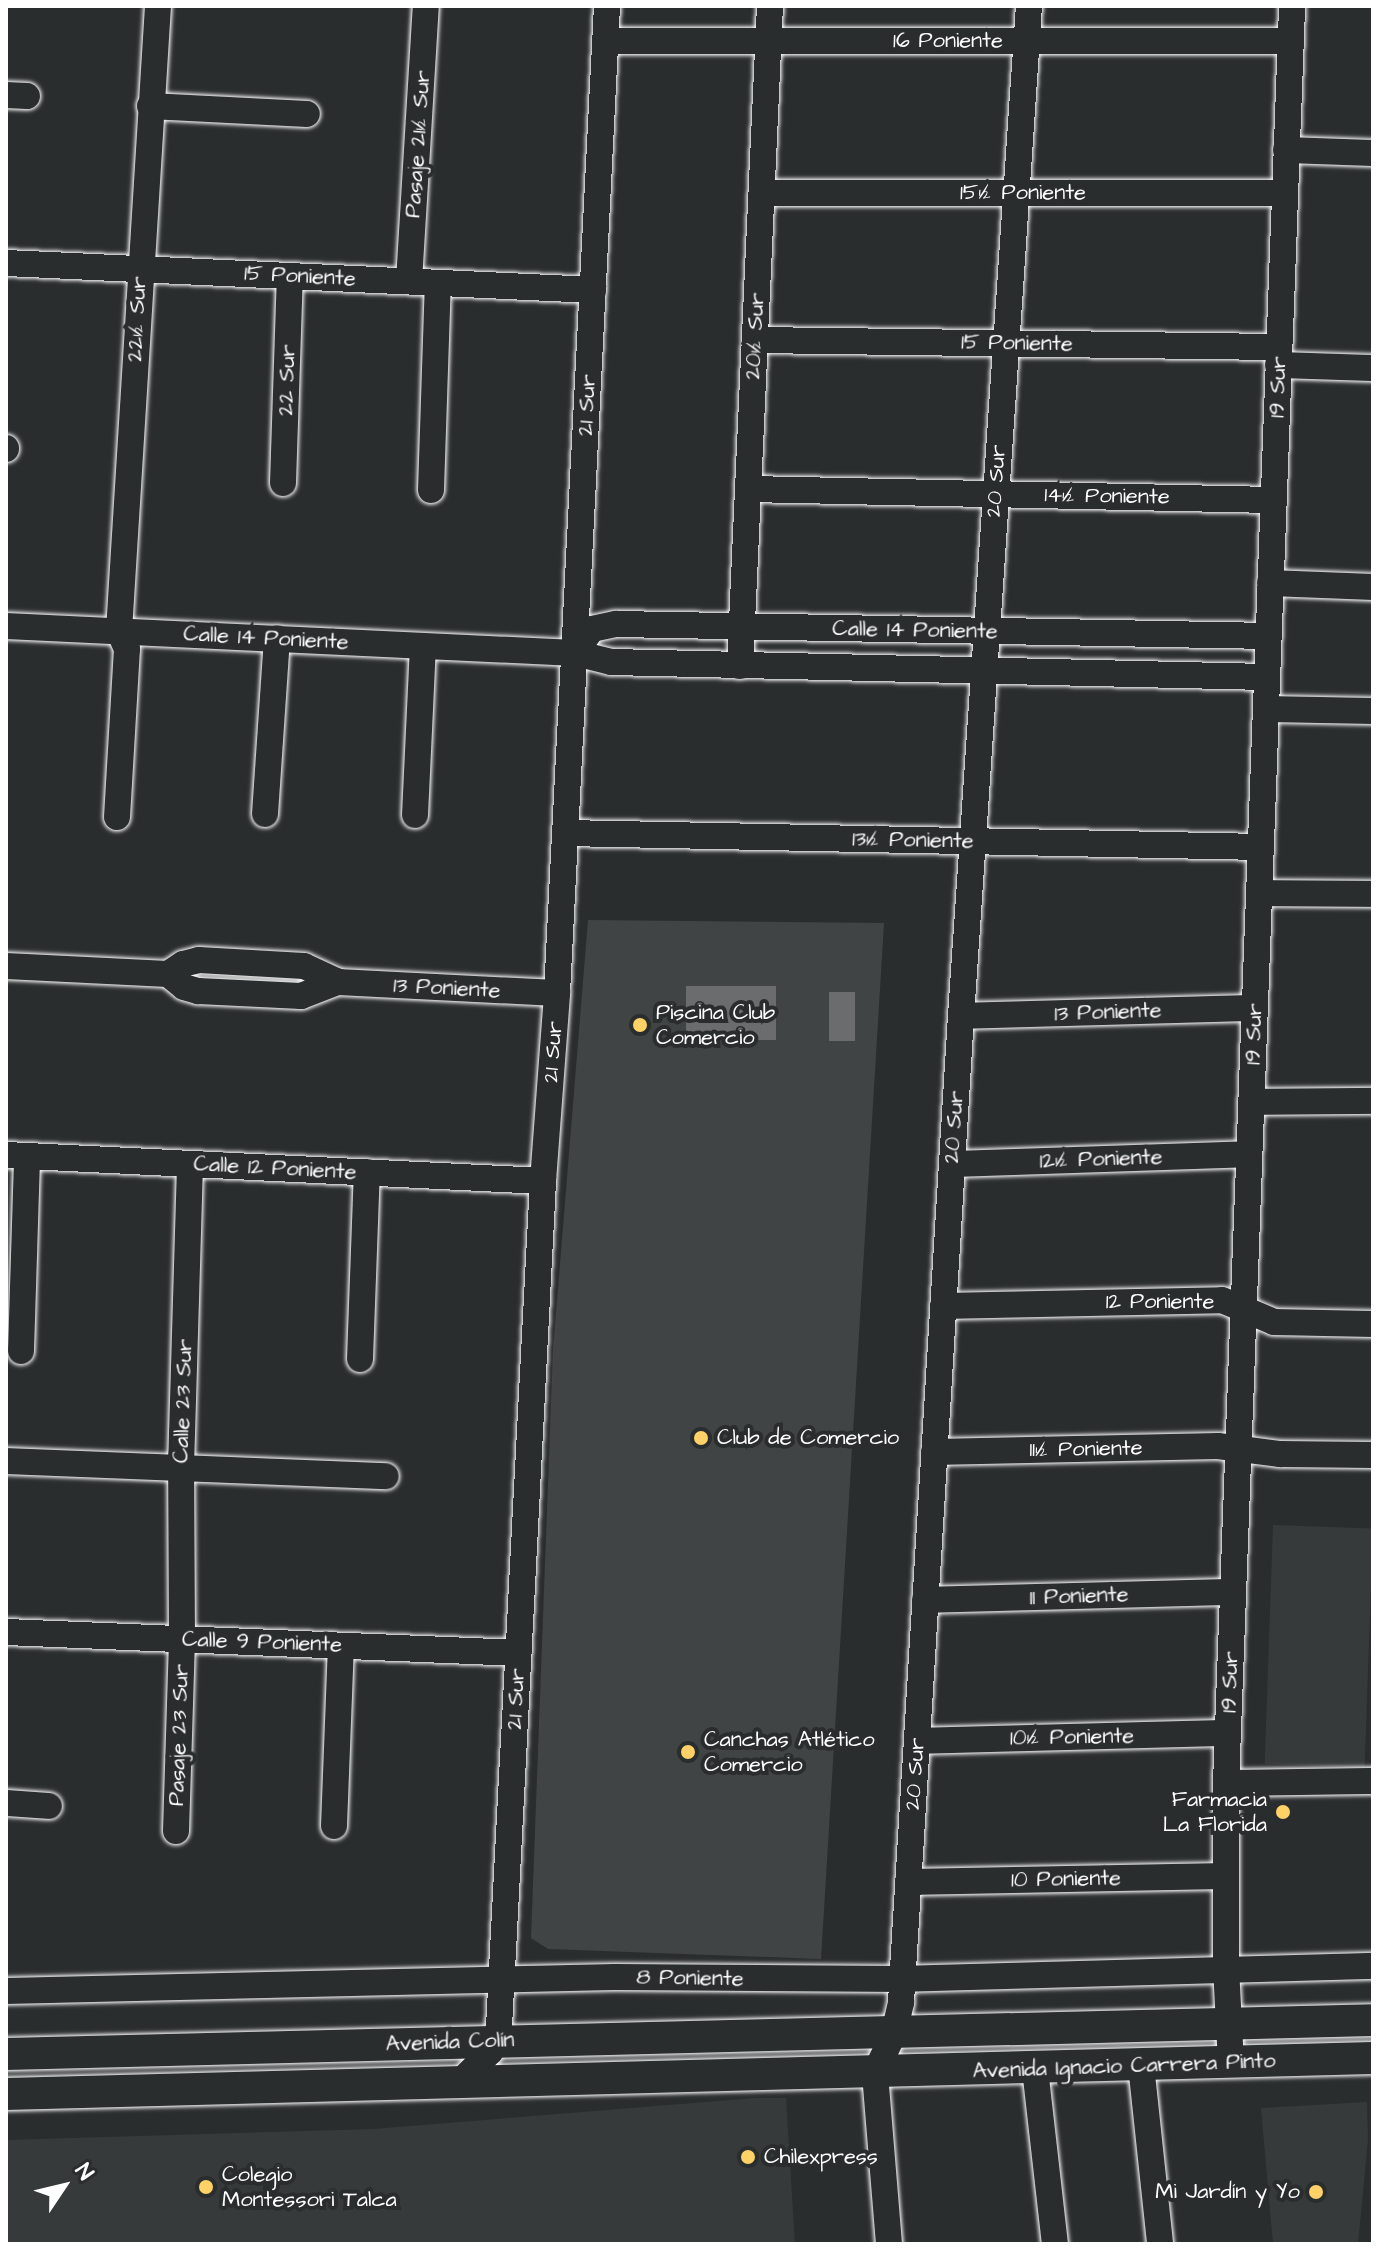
<!DOCTYPE html>
<html>
<head>
<meta charset="utf-8">
<style>
	body { margin:0 }
	#map { position:relative; width:1379px; height:2250px; overflow:hidden; background:#2a2d2e; font-family:"Architects Daughter",sans-serif }
	div>[style] { position:absolute }
	.built>* { inset:0; background:#373a3b; transform-origin:0 0 }
	.green>* { inset:0; background:#414445 }
	.water>* { inset:0; background:#6a6c6d; transform-origin:0 0 }
	.roads { filter:drop-shadow(0 0 2px #fff) drop-shadow(0 0 2px #fff) }
	.minor>* { height:26px; margin:-13px; padding:0 13px; transform-origin:13px; border-radius:13px; background:#2a2d2e }
	.major>* { height:32px; margin:-16px; padding:0 16px; transform-origin:16px; border-radius:16px; background:#2a2d2e }
	.dots>* { width:22px; height:22px; translate:-50% -50%; box-sizing:border-box; border:4px solid #2a2d2e; border-radius:50% }
	span { translate:-50% -50%; white-space:nowrap; text-align:center; line-height:1.15; -webkit-text-stroke:8px #2a2d2e; paint-order:stroke }
	.street-label { font-size:22px; color:#fff }
	.poi-label { font-size:22px; color:#fff }
	.left { translate:0 -50%; text-align:left }
	.right { translate:-100% -50%; text-align:right }
	.frame { position:absolute; inset:0; border:8px solid #fff; pointer-events:none }
	.north { position:absolute; left:24px; top:2146px; width:80px; height:80px; -webkit-text-stroke:6px #2a2d2e; paint-order:stroke; rotate:55deg; font-size:22px; font-weight:700; line-height:32px; text-align:center; color:#fff }
	.north::after { content:''; display:block; margin:auto; width:28px; height:36px; background:#fff; clip-path:polygon(50% 0,100% 100%,50% 72%,0 100%) }
</style>
</head>
<body>
<div id="map">
	<div class="built">
		<div style="left:1273px;top:1525px;width:100px;height:239px;rotate:2deg"></div>
		<div style="clip-path:polygon(755px 2098px,786px 2098px,795px 2244px,6px 2244px,6px 2140px,373px 2129px)"></div>
		<div style="clip-path:polygon(1367px 2102px,1368px 2140px,1358px 2244px,1273px 2244px,1261px 2108px)"></div>
	</div>
	<div class="green">
		<div style="clip-path:polygon(588px 920px,884px 923px,821px 1959px,548px 1949px,531px 1938px,553px 1350px)"></div>
	</div>
	<div class="water">
		<div style="left:686px;top:986px;width:90px;height:54px"></div>
		<div style="left:829px;top:992px;width:26px;height:49px"></div>
	</div>
	<div class="roads">
		<div class="minor">
			<div style="left:605px;top:41px;width:685px"></div>
			<div style="left:6px;top:95px;width:21px;rotate:3deg"></div>
			<div style="left:150px;top:106px;width:157px;rotate:2.9deg"></div>
			<div style="left:1286px;top:150px;width:87px;rotate:2deg"></div>
			<div style="left:762px;top:193px;width:523px"></div>
			<div style="left:6px;top:263px;width:588px;rotate:2.63deg"></div>
			<div style="left:409px;top:281px;width:276px;rotate:-86.5deg"></div>
			<div style="left:755px;top:340px;width:524px;rotate:0.77deg"></div>
			<div style="left:1278px;top:365px;width:95px;rotate:1.8deg"></div>
			<div style="left:6px;top:448px;width:1px;rotate:90deg"></div>
			<div style="left:283px;top:483px;width:207px;rotate:-88.1deg"></div>
			<div style="left:748px;top:489px;width:525px;rotate:1.2deg"></div>
			<div style="left:431px;top:490px;width:207px;rotate:-88.1deg"></div>
			<div style="left:1270px;top:583px;width:103px;rotate:2.2deg"></div>
			<div style="left:6px;top:626px;width:570px;rotate:2.72deg"></div>
			<div style="left:575px;top:653px;width:37px;rotate:14deg"></div>
			<div style="left:611px;top:662px;width:656px;rotate:1.31deg"></div>
			<div style="left:575px;top:653px;width:29px;rotate:-55deg"></div>
			<div style="left:592px;top:629px;width:25px;rotate:-12deg"></div>
			<div style="left:616px;top:624px;width:652px;rotate:1.05deg"></div>
			<div style="left:740px;top:666px;width:661px;rotate:-87.4deg"></div>
			<div style="left:1266px;top:709px;width:107px;rotate:1.1deg"></div>
			<div style="left:265px;top:814px;width:176px;rotate:-86.1deg"></div>
			<div style="left:415px;top:815px;width:169px;rotate:-87.3deg"></div>
			<div style="left:117px;top:817px;width:168px;rotate:-86.6deg"></div>
			<div style="left:127px;top:649px;width:20px;rotate:-114deg"></div>
			<div style="left:119px;top:631px;width:626px;rotate:-86.43deg"></div>
			<div style="left:565px;top:833px;width:695px;rotate:1.15deg"></div>
			<div style="left:1259px;top:893px;width:114px;rotate:0.5deg"></div>
			<div style="left:6px;top:966px;width:162px;rotate:2.8deg"></div>
			<div style="left:168px;top:974px;width:21px;rotate:39deg"></div>
			<div style="left:184px;top:987px;width:15px;rotate:16deg"></div>
			<div style="left:198px;top:991px;width:103px;rotate:2.8deg"></div>
			<div style="left:301px;top:996px;width:40px;rotate:-21deg"></div>
			<div style="left:168px;top:974px;width:18px;rotate:-34deg"></div>
			<div style="left:183px;top:964px;width:16px;rotate:-14deg"></div>
			<div style="left:199px;top:960px;width:105px;rotate:3.3deg"></div>
			<div style="left:304px;top:966px;width:38px;rotate:25deg"></div>
			<div style="left:338px;top:982px;width:219px;rotate:2.9deg"></div>
			<div style="left:961px;top:1016px;width:294px;rotate:-1.6deg"></div>
			<div style="left:1251px;top:1102px;width:122px;rotate:-0.5deg"></div>
			<div style="left:6px;top:1155px;width:538px;rotate:2.77deg"></div>
			<div style="left:952px;top:1164px;width:297px;rotate:-1.9deg"></div>
			<div style="left:943px;top:1306px;width:279px;rotate:-1.2deg"></div>
			<div style="left:1222px;top:1300px;width:56px;rotate:22.9deg"></div>
			<div style="left:1274px;top:1322px;width:99px;rotate:1.2deg"></div>
			<div style="left:21px;top:1351px;width:195px;rotate:-88.2deg"></div>
			<div style="left:360px;top:1359px;width:187px;rotate:-87.9deg"></div>
			<div style="left:934px;top:1452px;width:284px;rotate:-1.2deg"></div>
			<div style="left:1218px;top:1446px;width:63px;rotate:7.4deg"></div>
			<div style="left:1280px;top:1454px;width:93px;rotate:0.6deg"></div>
			<div style="left:6px;top:1461px;width:380px;rotate:2.3deg"></div>
			<div style="left:925px;top:1600px;width:308px;rotate:-1.5deg"></div>
			<div style="left:6px;top:1632px;width:513px;rotate:2.34deg"></div>
			<div style="left:917px;top:1741px;width:311px;rotate:-1.5deg"></div>
			<div style="left:1226px;top:1783px;width:147px;rotate:-0.8deg"></div>
			<div style="left:6px;top:1803px;width:43px;rotate:4deg"></div>
			<div style="left:334px;top:1826px;width:180px;rotate:-87.8deg"></div>
			<div style="left:176px;top:1831px;width:192px;rotate:-88.2deg"></div>
			<div style="left:182px;top:1639px;width:171px;rotate:-90.3deg"></div>
			<div style="left:181px;top:1468px;width:304px;rotate:-88.3deg"></div>
			<div style="left:908px;top:1882px;width:317px;rotate:-1.1deg"></div>
			<div style="left:6px;top:1991px;width:609px;rotate:-1.32deg"></div>
			<div style="left:615px;top:1977px;width:287px;rotate:0.4deg"></div>
			<div style="left:902px;top:1979px;width:471px;rotate:-1.6deg"></div>
			<div style="left:1231px;top:2063px;width:94px;rotate:-93deg"></div>
			<div style="left:1226px;top:1969px;width:186px;rotate:-90deg"></div>
			<div style="left:1226px;top:1783px;width:1778px;rotate:-87.87deg"></div>
			<div style="left:1141px;top:2065px;width:180px;rotate:83.9deg"></div>
			<div style="left:1035px;top:2069px;width:176px;rotate:83.5deg"></div>
			<div style="left:459px;top:2083px;width:44px;rotate:-45deg"></div>
			<div style="left:490px;top:2052px;width:27px;rotate:-70deg"></div>
			<div style="left:499px;top:2027px;width:847px;rotate:-87.02deg"></div>
			<div style="left:543px;top:1181px;width:189px;rotate:-85.7deg"></div>
			<div style="left:557px;top:993px;width:988px;rotate:-87.1deg"></div>
			<div style="left:889px;top:2244px;width:172px;rotate:-94.7deg"></div>
			<div style="left:875px;top:2073px;width:44px;rotate:-64.6deg"></div>
			<div style="left:894px;top:2033px;width:32px;rotate:-77deg"></div>
			<div style="left:901px;top:2002px;width:988px;rotate:-86.52deg"></div>
			<div style="left:961px;top:1016px;width:1012px;rotate:-86.15deg"></div>
		</div>
		<div class="major">
			<div style="left:6px;top:2054px;width:1367px;rotate:-1.42deg"></div>
			<div style="left:6px;top:2094px;width:1367px;rotate:-1.51deg"></div>
		</div>
	</div>
	<div class="dots">
		<div style="left:640px;top:1025px;background:#ffd166"></div>
		<div style="left:701px;top:1438px;background:#ffd166"></div>
		<div style="left:688px;top:1752px;background:#ffd166"></div>
		<div style="left:1283px;top:1812px;background:#ffd166"></div>
		<div style="left:748px;top:2157px;background:#ffd166"></div>
		<div style="left:206px;top:2187px;background:#ffd166"></div>
		<div style="left:1316px;top:2192px;background:#ffd166"></div>
	</div>
	<div class="street-label">
		<span style="left:948px;top:41px">16 Poniente</span>
		<span style="left:418px;top:144px;rotate:-86deg">Pasaje 21½ Sur</span>
		<span style="left:1023px;top:193px">15½ Poniente</span>
		<span style="left:300px;top:276px;rotate:3deg">15 Poniente</span>
		<span style="left:137px;top:319px;rotate:-87deg">22½ Sur</span>
		<span style="left:755px;top:336px;rotate:-87deg">20½ Sur</span>
		<span style="left:1017px;top:343px;rotate:1deg">15 Poniente</span>
		<span style="left:287px;top:380px;rotate:-88deg">22 Sur</span>
		<span style="left:1278px;top:387px;rotate:-88deg">19 Sur</span>
		<span style="left:587px;top:405px;rotate:-87deg">21 Sur</span>
		<span style="left:996px;top:481px;rotate:-86deg">20 Sur</span>
		<span style="left:1107px;top:496px;rotate:1deg">14½ Poniente</span>
		<span style="left:915px;top:630px;rotate:1deg">Calle 14 Poniente</span>
		<span style="left:266px;top:638px;rotate:3deg">Calle 14 Poniente</span>
		<span style="left:913px;top:840px;rotate:1deg">13½ Poniente</span>
		<span style="left:447px;top:988px;rotate:3deg">13 Poniente</span>
		<span style="left:1108px;top:1012px;rotate:-2deg">13 Poniente</span>
		<span style="left:1254px;top:1034px;rotate:-88deg">19 Sur</span>
		<span style="left:553px;top:1052px;rotate:-86deg">21 Sur</span>
		<span style="left:954px;top:1127px;rotate:-86deg">20 Sur</span>
		<span style="left:1101px;top:1159px;rotate:-2deg">12½ Poniente</span>
		<span style="left:275px;top:1168px;rotate:3deg">Calle 12 Poniente</span>
		<span style="left:1160px;top:1302px">12 Poniente</span>
		<span style="left:183px;top:1401px;rotate:-88deg">Calle 23 Sur</span>
		<span style="left:1086px;top:1449px;rotate:-1deg">11½ Poniente</span>
		<span style="left:1079px;top:1596px;rotate:-2deg">11 Poniente</span>
		<span style="left:262px;top:1642px;rotate:2deg">Calle 9 Poniente</span>
		<span style="left:1230px;top:1682px;rotate:-88deg">19 Sur</span>
		<span style="left:516px;top:1699px;rotate:-87deg">21 Sur</span>
		<span style="left:179px;top:1735px;rotate:-88deg">Pasaje 23 Sur</span>
		<span style="left:1072px;top:1737px;rotate:-1deg">10½ Poniente</span>
		<span style="left:915px;top:1774px;rotate:-86deg">20 Sur</span>
		<span style="left:1066px;top:1879px;rotate:-1deg">10 Poniente</span>
		<span style="left:690px;top:1978px;rotate:1deg">8 Poniente</span>
		<span style="left:450px;top:2042px;rotate:-2deg">Avenida Colín</span>
		<span style="left:1124px;top:2066px;rotate:-2deg">Avenida Ignacio Carrera Pinto</span>
	</div>
	<div class="poi-label">
		<span class="left" style="left:656px;top:1025px">Piscina Club<br>Comercio</span>
		<span class="left" style="left:717px;top:1438px">Club de Comercio</span>
		<span class="left" style="left:704px;top:1752px">Canchas Atlético<br>Comercio</span>
		<span class="right" style="left:1267px;top:1812px">Farmacia<br>La Florida</span>
		<span class="left" style="left:764px;top:2157px">Chilexpress</span>
		<span class="left" style="left:222px;top:2187px">Colegio<br>Montessori Talca</span>
		<span class="right" style="left:1300px;top:2192px">Mi Jardín y Yo</span>
	</div>
	<div class="frame"></div>
	<div class="north">N</div>
</div>
</body>
</html>
